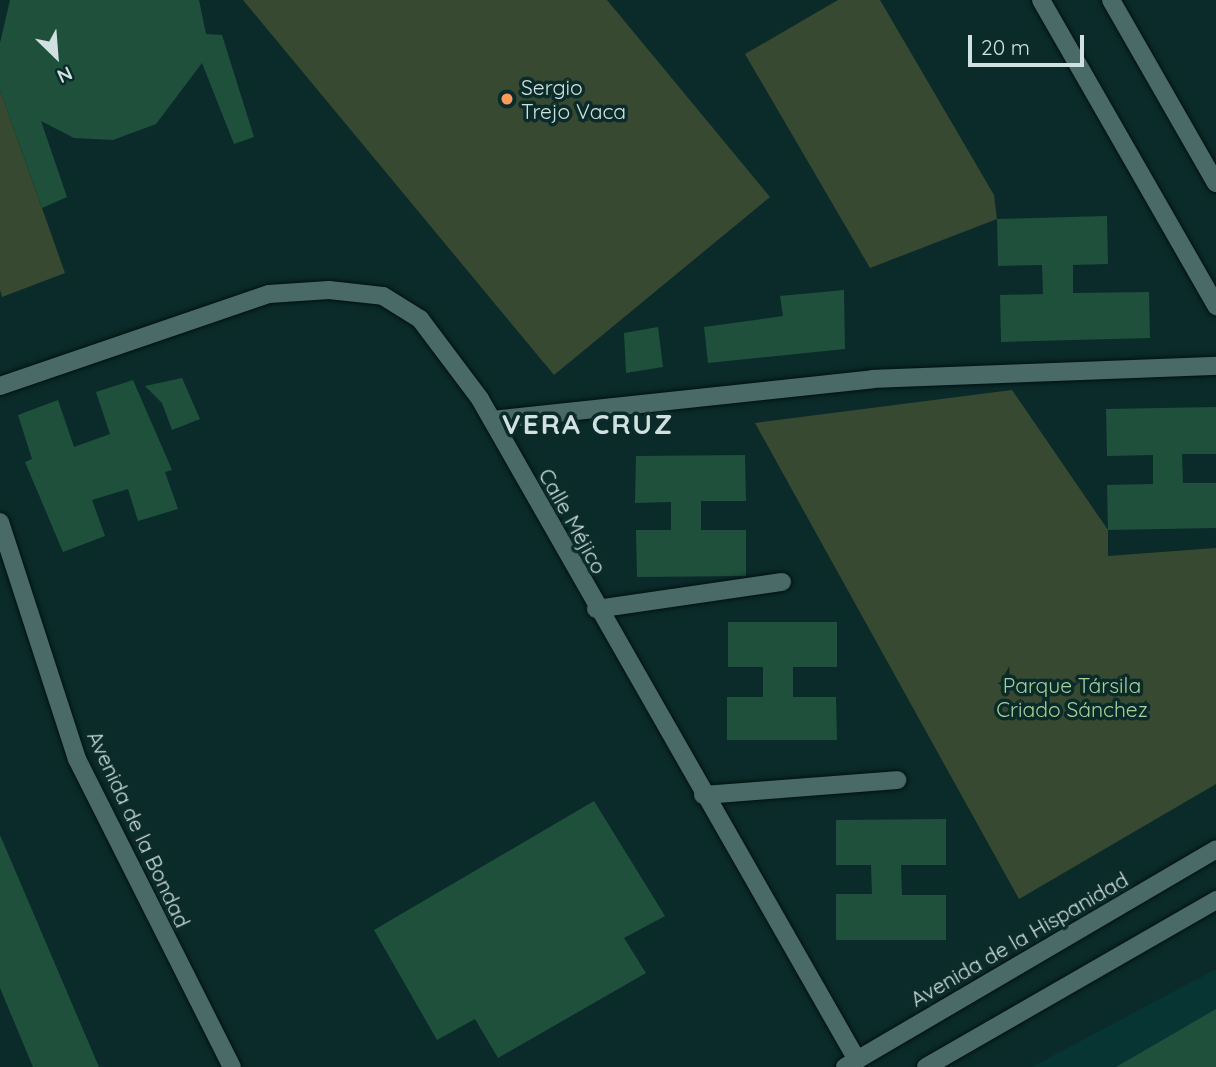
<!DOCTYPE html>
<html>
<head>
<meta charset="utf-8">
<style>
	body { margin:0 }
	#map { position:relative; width:1216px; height:1067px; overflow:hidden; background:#0b2b2a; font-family:Quicksand,sans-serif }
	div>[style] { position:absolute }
	.built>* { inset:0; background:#073534 }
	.green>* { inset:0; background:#384931 }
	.building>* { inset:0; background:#1e503c }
	.roads { filter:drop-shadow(0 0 2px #001212) drop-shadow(0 0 2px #001212) }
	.lane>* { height:18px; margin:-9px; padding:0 9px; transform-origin:9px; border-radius:9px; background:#4a6a68 }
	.street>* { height:18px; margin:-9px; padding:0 9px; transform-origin:9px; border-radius:9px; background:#4a6a68 }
	.secondary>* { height:18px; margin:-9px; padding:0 9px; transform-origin:9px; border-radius:9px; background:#4a6a68 }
	.dots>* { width:19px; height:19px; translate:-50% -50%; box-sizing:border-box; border:4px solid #0b2b2a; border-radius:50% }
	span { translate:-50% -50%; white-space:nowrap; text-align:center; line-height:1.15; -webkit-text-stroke:7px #0b2b2a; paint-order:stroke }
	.poi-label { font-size:21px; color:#d0e1e0 }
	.left { translate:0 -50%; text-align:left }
	.street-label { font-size:21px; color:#d0e1e0 }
	.park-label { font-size:21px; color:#a6d195 }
	.district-label { font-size:28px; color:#d0e1e0; font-weight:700; letter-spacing:2px }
	.north { position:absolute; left:21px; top:21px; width:70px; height:70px; -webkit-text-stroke:5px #0b2b2a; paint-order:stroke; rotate:155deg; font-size:19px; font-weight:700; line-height:28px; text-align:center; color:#d0e1e0 }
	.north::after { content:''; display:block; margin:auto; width:24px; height:32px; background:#d0e1e0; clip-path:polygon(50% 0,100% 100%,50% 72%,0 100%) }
	.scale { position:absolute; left:968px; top:35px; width:116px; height:32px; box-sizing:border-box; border:4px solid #d0e1e0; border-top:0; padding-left:9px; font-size:21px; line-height:24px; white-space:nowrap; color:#d0e1e0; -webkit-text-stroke:5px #0b2b2a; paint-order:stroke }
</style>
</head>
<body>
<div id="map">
	<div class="built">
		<div style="clip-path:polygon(1216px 969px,1216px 1067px,1032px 1067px)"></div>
	</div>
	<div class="green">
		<div style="clip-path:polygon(243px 0,607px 0,770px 197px,554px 375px)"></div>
		<div style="clip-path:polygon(838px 0,880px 0,994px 195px,997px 219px,870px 268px,745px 54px)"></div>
		<div style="clip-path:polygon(0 90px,65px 273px,2px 297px,0 290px)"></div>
		<div style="clip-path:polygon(1012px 390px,1108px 530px,1108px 556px,1216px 548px,1216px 784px,1019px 899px,755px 423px)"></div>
	</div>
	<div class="building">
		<div style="clip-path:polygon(10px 0,199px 0,206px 34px,222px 35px,254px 137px,234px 144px,202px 63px,156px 124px,113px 140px,74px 138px,41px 121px,67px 197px,42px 208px,0 90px,0 43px)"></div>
		<div style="clip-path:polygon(1107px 216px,1108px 264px,1073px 265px,1073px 293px,1149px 292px,1150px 338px,1001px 342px,1000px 295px,1043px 294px,1042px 265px,998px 266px,997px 219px)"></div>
		<div style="clip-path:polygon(844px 290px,845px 349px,708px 363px,704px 327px,783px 316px,780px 296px)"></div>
		<div style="clip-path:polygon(658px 327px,663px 367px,626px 373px,624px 333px)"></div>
		<div style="clip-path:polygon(182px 378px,200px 419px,172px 430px,162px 403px,145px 386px)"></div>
		<div style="clip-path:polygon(133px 380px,172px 470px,165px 472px,178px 509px,138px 521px,128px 489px,92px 500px,105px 536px,63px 552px,25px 462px,32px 459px,18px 415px,58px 400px,74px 447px,110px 434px,96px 392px)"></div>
		<div style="clip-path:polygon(1216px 407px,1216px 454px,1182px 454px,1183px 483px,1216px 483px,1216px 528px,1108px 530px,1107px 485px,1153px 484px,1153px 455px,1107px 456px,1106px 409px)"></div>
		<div style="clip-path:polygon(745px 455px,746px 501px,701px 501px,701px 530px,746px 530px,746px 576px,637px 577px,636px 530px,671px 530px,671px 502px,635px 503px,636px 456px)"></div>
		<div style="clip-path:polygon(728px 622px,837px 622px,837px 667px,793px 667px,793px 697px,836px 697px,837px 740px,727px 740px,727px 697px,763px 697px,763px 667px,728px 667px)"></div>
		<div style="clip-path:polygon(594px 801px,665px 916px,624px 938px,646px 973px,498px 1058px,475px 1019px,437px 1040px,374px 930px)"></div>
		<div style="clip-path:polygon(946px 819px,946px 865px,901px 865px,902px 895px,946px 895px,946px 940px,836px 940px,836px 894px,872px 894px,871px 865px,836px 865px,836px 820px)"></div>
		<div style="clip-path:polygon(0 835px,99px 1067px,33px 1067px,0 988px)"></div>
		<div style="clip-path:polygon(1216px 1009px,1216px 1067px,1116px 1067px)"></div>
	</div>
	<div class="roads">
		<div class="lane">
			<div style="left:596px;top:609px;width:188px;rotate:-8.3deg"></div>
			<div style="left:703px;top:795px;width:195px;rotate:-4.4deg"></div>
		</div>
		<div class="street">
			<div style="left:0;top:386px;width:284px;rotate:-18.9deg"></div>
			<div style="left:269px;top:294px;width:60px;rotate:-3.8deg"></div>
			<div style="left:329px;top:290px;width:54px;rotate:6.3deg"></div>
			<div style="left:383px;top:296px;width:44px;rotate:31.9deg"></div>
			<div style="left:420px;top:319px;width:100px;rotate:53.1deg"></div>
			<div style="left:480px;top:399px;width:761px;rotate:60.3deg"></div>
			<div style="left:492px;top:420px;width:383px;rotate:-6.1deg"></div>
			<div style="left:873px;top:379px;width:343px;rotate:-2.2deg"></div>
			<div style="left:0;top:522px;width:249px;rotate:72deg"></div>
			<div style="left:77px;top:759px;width:345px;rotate:63.3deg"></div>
		</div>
		<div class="secondary">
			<div style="left:1041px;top:0;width:353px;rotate:60.2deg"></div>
			<div style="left:1111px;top:0;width:211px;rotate:60.2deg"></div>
			<div style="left:845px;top:1067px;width:430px;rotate:-30.4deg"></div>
			<div style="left:926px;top:1067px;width:335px;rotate:-29.9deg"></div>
		</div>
	</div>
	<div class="dots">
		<div style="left:507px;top:99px;background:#fe9b59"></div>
	</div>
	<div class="poi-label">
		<span class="left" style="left:521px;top:99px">Sergio<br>Trejo Vaca</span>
	</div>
	<div class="street-label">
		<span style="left:573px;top:521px;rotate:61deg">Calle Méjico</span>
		<span style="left:139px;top:829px;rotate:65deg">Avenida de la Bondad</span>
		<span style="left:1019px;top:939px;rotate:-30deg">Avenida de la Hispanidad</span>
	</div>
	<div class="park-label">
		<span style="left:1072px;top:697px">Parque Társila<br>Criado Sánchez</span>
	</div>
	<div class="district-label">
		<span style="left:588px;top:424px">VERA CRUZ</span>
	</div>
	<div class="north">N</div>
	<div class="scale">20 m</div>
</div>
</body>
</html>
